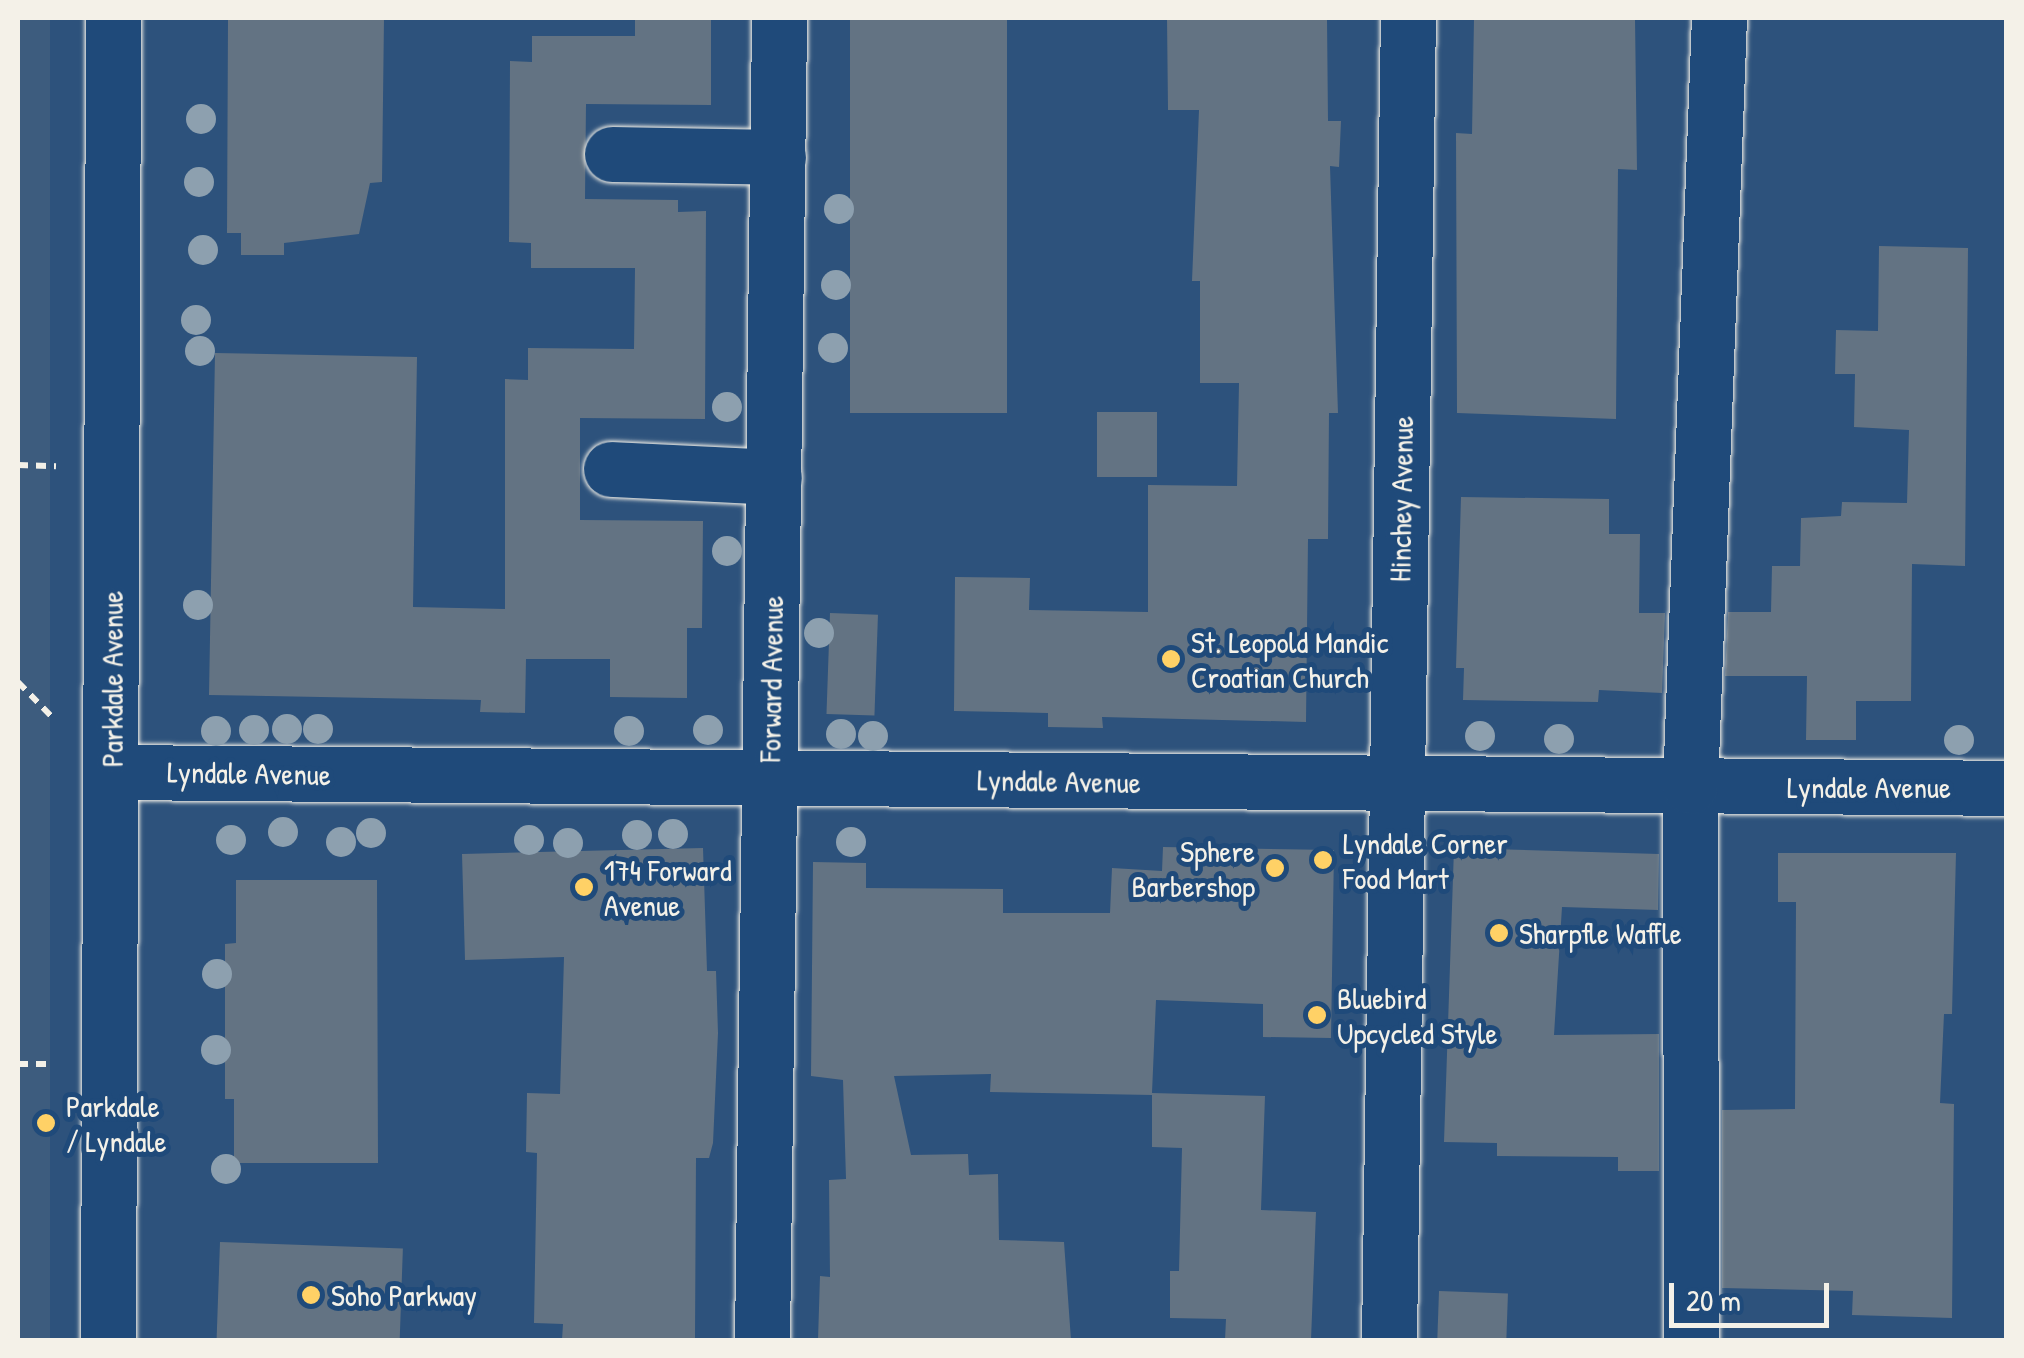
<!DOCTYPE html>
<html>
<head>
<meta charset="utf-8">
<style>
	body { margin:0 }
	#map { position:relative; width:2024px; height:1358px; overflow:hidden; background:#2d527c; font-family:"Patrick Hand",sans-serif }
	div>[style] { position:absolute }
	.built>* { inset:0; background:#3d5c7e; transform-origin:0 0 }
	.building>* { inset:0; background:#637383; transform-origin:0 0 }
	.path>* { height:6px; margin-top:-3px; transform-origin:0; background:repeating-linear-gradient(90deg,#f4f1e8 0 10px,transparent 0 18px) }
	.roads { filter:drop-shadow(0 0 2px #f4f1e8) drop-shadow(0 0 2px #f4f1e8) }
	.minor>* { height:55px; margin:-27.5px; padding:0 27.5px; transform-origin:27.5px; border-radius:27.5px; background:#1f4a7a }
	.major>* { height:55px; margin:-27.5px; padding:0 27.5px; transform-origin:27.5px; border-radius:27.5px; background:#1f4a7a }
	.trees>* { width:30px; height:30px; margin:-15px; border-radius:50%; background:#8da0af }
	.dots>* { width:28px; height:28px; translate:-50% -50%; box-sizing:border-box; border:5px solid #1f4a7a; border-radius:50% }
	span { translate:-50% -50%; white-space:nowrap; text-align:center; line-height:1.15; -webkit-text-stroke:10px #1f4a7a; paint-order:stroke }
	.street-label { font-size:30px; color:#f4f1e8 }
	.poi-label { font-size:30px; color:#f4f1e8 }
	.left { translate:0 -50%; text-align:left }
	.right { translate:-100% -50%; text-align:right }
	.frame { position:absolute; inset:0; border:20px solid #f4f1e8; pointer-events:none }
	.scale { position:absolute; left:1669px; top:1283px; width:160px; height:45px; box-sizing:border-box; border:5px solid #f4f1e8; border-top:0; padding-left:12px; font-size:30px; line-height:35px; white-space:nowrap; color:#f4f1e8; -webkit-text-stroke:8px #1f4a7a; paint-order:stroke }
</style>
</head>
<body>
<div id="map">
	<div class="built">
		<div style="left:18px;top:18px;width:32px;height:1322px"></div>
	</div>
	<div class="building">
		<div style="clip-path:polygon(228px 18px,384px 18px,382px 182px,370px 183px,359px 234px,284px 243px,284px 255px,241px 255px,241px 233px,227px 233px)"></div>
		<div style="clip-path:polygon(635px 18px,711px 18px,711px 105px,586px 104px,585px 199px,678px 200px,678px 212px,706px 211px,705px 419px,580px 418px,580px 520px,703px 521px,702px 628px,687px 628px,687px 698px,610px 697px,610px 659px,526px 659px,525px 713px,480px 712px,481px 700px,209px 695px,215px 353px,417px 357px,413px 607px,505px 609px,505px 379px,528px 380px,528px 348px,634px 349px,635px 268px,531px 268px,531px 243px,509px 242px,510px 61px,532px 62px,532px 36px,635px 36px)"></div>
		<div style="left:850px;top:18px;width:157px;height:395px"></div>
		<div style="clip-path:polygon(1167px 18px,1327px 18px,1328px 121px,1341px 121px,1339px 167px,1330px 166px,1338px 413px,1329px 413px,1328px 539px,1308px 539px,1306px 722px,1102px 717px,1103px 728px,1048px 727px,1048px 713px,954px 711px,955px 577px,1030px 578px,1029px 610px,1148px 612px,1148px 485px,1237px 486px,1239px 383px,1200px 383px,1200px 281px,1192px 281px,1199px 110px,1168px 110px)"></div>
		<div style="clip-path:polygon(1474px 18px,1635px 18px,1637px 170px,1618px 169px,1616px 419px,1457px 413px,1456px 133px,1472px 134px)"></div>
		<div style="clip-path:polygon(1879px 246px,1968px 248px,1965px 566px,1912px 564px,1911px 701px,1856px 701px,1856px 740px,1806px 740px,1807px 676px,1725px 676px,1728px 612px,1771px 612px,1772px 566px,1800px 566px,1801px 518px,1841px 516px,1842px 502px,1907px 503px,1909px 430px,1854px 427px,1855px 374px,1835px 374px,1836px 330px,1878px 331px)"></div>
		<div style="left:1097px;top:412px;width:60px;height:65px"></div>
		<div style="clip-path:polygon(1461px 497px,1609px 499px,1609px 534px,1640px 534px,1639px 613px,1665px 613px,1662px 693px,1599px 690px,1598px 702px,1463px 700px,1464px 668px,1456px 668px)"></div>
		<div style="left:830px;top:613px;width:48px;height:101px;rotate:2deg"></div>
		<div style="clip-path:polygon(1163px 847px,1334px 850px,1331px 1038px,1263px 1037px,1263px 1004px,1156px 1000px,1152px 1093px,1265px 1096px,1261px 1210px,1316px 1212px,1311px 1340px,1225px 1340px,1226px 1319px,1170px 1318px,1170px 1271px,1179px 1271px,1182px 1148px,1152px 1147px,1152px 1095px,990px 1092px,991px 1074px,894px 1076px,911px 1155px,968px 1154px,969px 1175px,998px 1174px,999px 1240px,1064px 1242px,1071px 1340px,818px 1340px,820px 1276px,830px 1277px,829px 1180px,846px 1179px,843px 1080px,811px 1076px,813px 862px,866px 863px,866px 888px,1003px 889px,1003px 913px,1110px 913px,1112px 868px,1162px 871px)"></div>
		<div style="clip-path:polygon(703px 848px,707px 971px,716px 971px,718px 1033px,713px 1143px,709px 1158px,696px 1158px,695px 1340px,562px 1340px,563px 1324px,534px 1323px,537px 1153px,526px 1152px,527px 1093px,560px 1094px,564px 957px,465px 960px,462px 854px)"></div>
		<div style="clip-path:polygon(1454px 848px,1659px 854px,1658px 910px,1562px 907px,1554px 1035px,1659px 1034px,1659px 1171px,1618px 1171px,1618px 1157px,1497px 1156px,1497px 1143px,1444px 1142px)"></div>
		<div style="clip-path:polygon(1778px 853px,1956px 853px,1952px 1014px,1944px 1014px,1940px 1103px,1954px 1104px,1952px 1318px,1852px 1315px,1853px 1291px,1722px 1288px,1722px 1110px,1795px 1109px,1796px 902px,1778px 902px)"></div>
		<div style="clip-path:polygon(236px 880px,377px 880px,378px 1163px,234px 1163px,234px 1099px,225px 1099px,225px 944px,236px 943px)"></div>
		<div style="left:220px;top:1242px;width:183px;height:98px;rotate:2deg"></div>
		<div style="left:1439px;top:1291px;width:69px;height:48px;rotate:2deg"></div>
	</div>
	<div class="path">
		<div style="left:18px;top:465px;width:38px;rotate:2deg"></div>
		<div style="left:18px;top:682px;width:53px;rotate:45.8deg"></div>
		<div style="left:18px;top:1064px;width:36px"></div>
	</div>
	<div class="roads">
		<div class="minor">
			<div style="left:612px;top:154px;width:166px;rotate:1deg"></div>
			<div style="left:611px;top:469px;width:163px;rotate:2.8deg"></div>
			<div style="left:112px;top:772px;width:1894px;rotate:0.48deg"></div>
			<div style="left:762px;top:1340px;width:1322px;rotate:-89.26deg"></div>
			<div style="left:1389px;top:1340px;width:1322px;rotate:-89.18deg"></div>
			<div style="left:1691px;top:1340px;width:554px;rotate:-90.1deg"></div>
			<div style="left:1690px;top:786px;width:769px;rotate:-87.84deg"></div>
		</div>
		<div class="major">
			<div style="left:108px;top:1340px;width:1322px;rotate:-89.78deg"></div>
		</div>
	</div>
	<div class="trees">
		<div style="left:201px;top:119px"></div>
		<div style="left:199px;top:182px"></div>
		<div style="left:839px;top:209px"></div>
		<div style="left:203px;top:250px"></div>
		<div style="left:836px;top:285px"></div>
		<div style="left:196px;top:320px"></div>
		<div style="left:833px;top:348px"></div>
		<div style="left:200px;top:351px"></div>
		<div style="left:727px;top:407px"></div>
		<div style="left:727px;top:551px"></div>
		<div style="left:198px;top:605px"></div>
		<div style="left:819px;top:633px"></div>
		<div style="left:287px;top:729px"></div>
		<div style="left:318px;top:729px"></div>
		<div style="left:254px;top:730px"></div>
		<div style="left:708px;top:730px"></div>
		<div style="left:216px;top:731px"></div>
		<div style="left:629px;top:731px"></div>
		<div style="left:841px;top:734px"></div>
		<div style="left:873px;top:736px"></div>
		<div style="left:1480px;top:736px"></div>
		<div style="left:1559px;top:739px"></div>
		<div style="left:1959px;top:740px"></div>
		<div style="left:283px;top:832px"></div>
		<div style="left:371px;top:833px"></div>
		<div style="left:673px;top:834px"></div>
		<div style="left:637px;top:835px"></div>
		<div style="left:231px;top:840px"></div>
		<div style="left:529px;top:840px"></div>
		<div style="left:341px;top:842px"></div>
		<div style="left:851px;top:842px"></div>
		<div style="left:568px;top:843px"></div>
		<div style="left:217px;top:974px"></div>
		<div style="left:216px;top:1050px"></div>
		<div style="left:226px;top:1169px"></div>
	</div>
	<div class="dots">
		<div style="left:1171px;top:659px;background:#ffd166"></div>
		<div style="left:1323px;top:860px;background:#ffd166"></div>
		<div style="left:1275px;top:868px;background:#ffd166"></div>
		<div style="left:584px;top:887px;background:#ffd166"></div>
		<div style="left:1499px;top:933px;background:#ffd166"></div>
		<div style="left:1317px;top:1015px;background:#ffd166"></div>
		<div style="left:46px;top:1123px;background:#ffd166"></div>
		<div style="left:311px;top:1295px;background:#ffd166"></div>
	</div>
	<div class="street-label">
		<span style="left:1401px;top:499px;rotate:-89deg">Hinchey Avenue</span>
		<span style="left:112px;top:679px;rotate:-90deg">Parkdale Avenue</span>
		<span style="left:771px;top:679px;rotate:-89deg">Forward Avenue</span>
		<span style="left:249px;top:773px;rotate:1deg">Lyndale Avenue</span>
		<span style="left:1059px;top:781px;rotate:1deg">Lyndale Avenue</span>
		<span style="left:1869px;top:787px">Lyndale Avenue</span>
	</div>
	<div class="poi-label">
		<span class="left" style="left:1191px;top:659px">St. Leopold Mandic<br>Croatian Church</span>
		<span class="left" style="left:1343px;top:860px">Lyndale Corner<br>Food Mart</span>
		<span class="right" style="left:1255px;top:868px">Sphere<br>Barbershop</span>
		<span class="left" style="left:604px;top:887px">174 Forward<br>Avenue</span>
		<span class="left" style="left:1519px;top:933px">Sharpfle Waffle</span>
		<span class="left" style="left:1337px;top:1015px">Bluebird<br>Upcycled Style</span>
		<span class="left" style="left:66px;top:1123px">Parkdale<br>/ Lyndale</span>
		<span class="left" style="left:331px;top:1295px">Soho Parkway</span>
	</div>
	<div class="frame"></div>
	<div class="scale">20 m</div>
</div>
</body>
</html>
